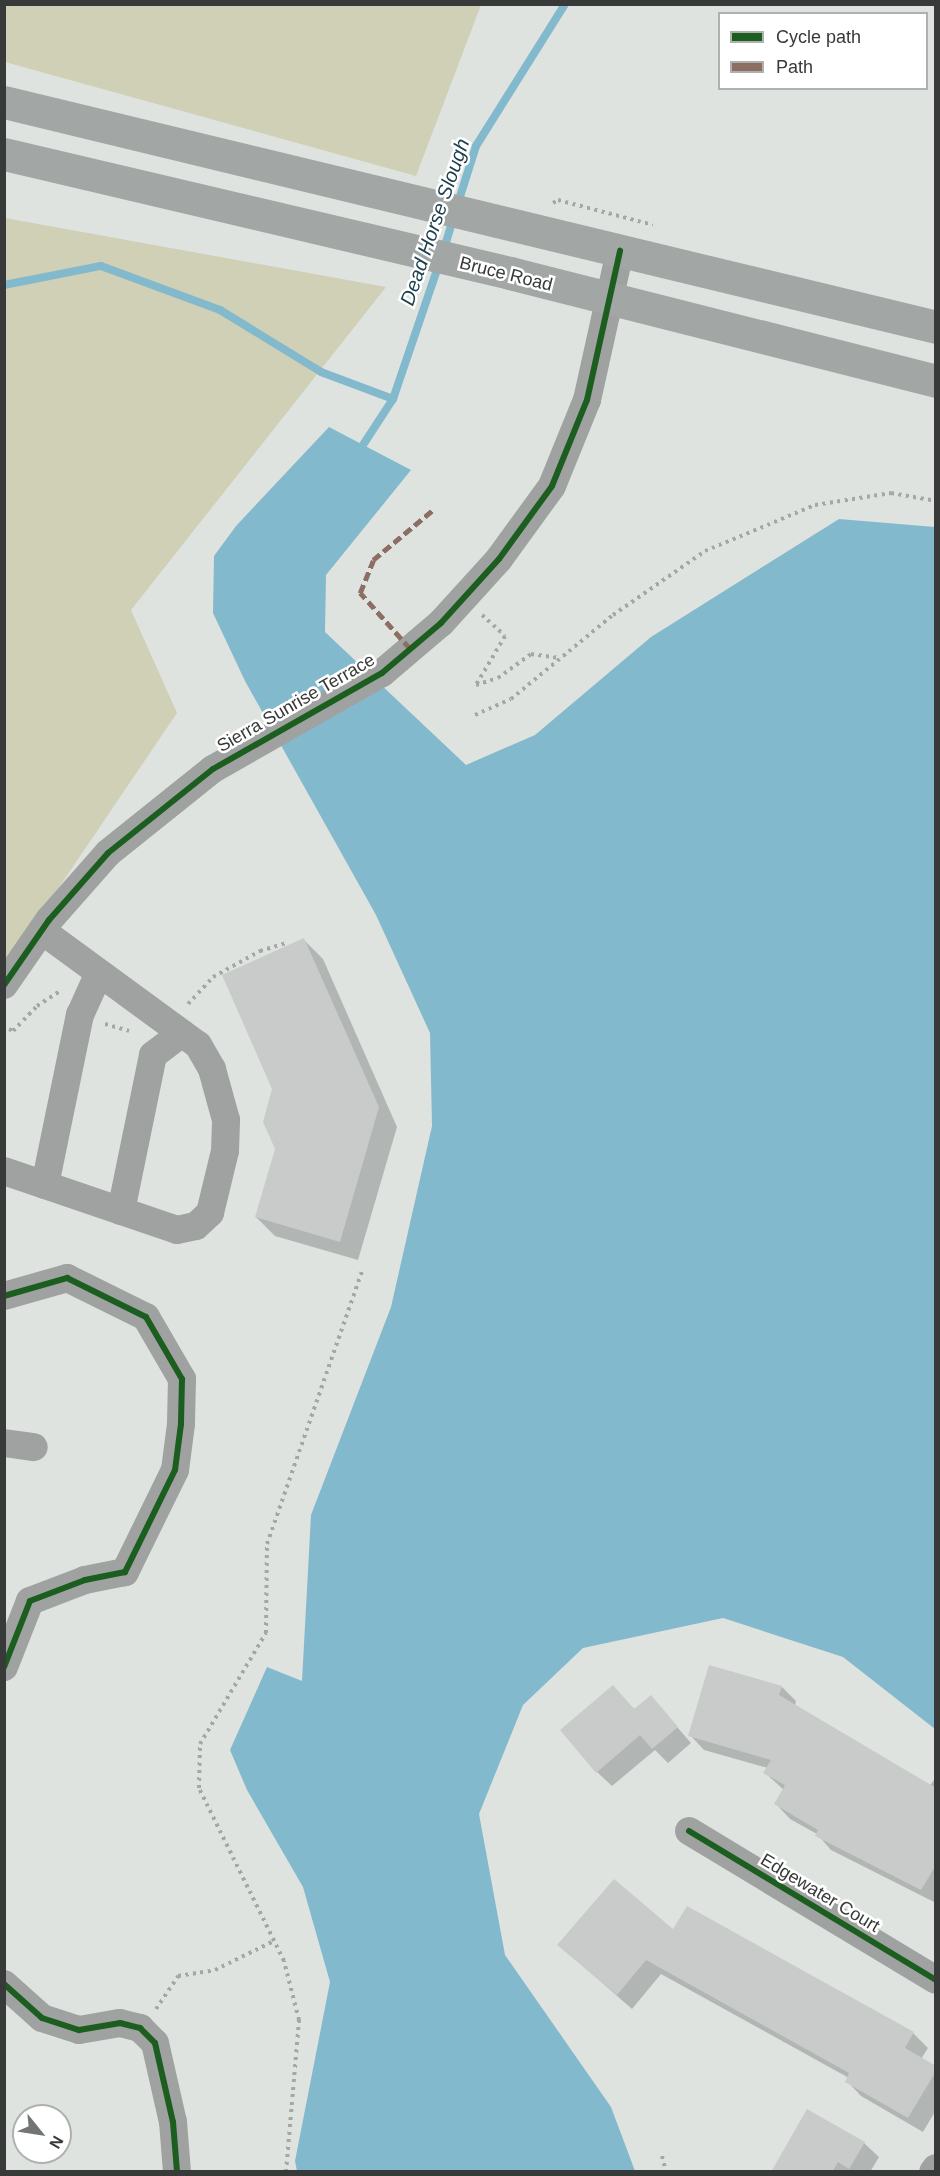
<!DOCTYPE html>
<html>
<head>
<meta charset="utf-8">
<style>
	body { margin:0 }
	#map { position:relative; width:940px; height:2176px; overflow:hidden; background:#dee3e0; font-family:Arial,sans-serif }
	div>[style] { position:absolute }
	.green>* { inset:0; background:#d0d0b7 }
	.water>* { inset:0; background:#83b9cc }
	.shadow>* { inset:0; background:#0003 }
	.stream>* { height:8px; margin:-4px; padding:0 4px; transform-origin:4px; border-radius:4px; background:#83b9cc }
	.building>* { inset:0; background:#c8cbc9 }
	.path>* { height:4px; margin-top:-2px; transform-origin:0; background:repeating-linear-gradient(90deg,#a5a7a6 0 3px,transparent 0 7.5px) }
	.minor>* { height:28px; margin:-14px; padding:0 14px; transform-origin:14px; border-radius:14px; background:#a0a2a2 }
	.major>* { height:33px; margin:-16.5px; padding:0 16.5px; transform-origin:16.5px; border-radius:16.5px; background:#a2a6a4 }
	.quiet>* { height:4.5px; margin-top:-2.25px; transform-origin:0; background:repeating-linear-gradient(90deg,#8d6e63 0 9px,transparent 0 13.5px) }
	.cycleway>* { height:6px; margin:-3px; padding:0 3px; transform-origin:3px; border-radius:3px; background:#1b5e20 }
	span { translate:-50% -50%; white-space:nowrap; text-align:center; line-height:1.15; -webkit-text-stroke:5px #fff; paint-order:stroke }
	.street-label { font-size:18px; color:#373a39 }
	.water-label { font-size:20px; color:#1d404d; font-style:italic }
	.frame { position:absolute; inset:0; border:6px solid #373a39; pointer-events:none }
	.legend { position:absolute; left:718px; top:12px; width:210px; height:78px; box-sizing:border-box; background:#fff; border:2px solid #afb0b0; margin:0; padding:8px 10px; list-style:none; font-size:18px; color:#373a39 }
	.legend li { display:flex; align-items:center; gap:12px; height:30px }
	.legend b { width:30px; border:2px solid #afb0b0 }
	.north { position:absolute; left:12px; top:2104px; width:60px; height:60px; box-sizing:border-box; background:#fff; border:2px solid #afb0b0; border-radius:50%; rotate:120deg; font-size:16px; font-weight:700; line-height:24px; text-align:center; color:#373a39 }
	.north::after { content:''; display:block; margin:auto; width:21px; height:27px; background:#717573; clip-path:polygon(50% 0,100% 100%,50% 72%,0 100%) }
</style>
</head>
<body>
<div id="map">
	<div class="green">
		<div style="clip-path:polygon(4px 5px,5px 4px,481px 5px,416px 176px,5px 62px)"></div>
		<div style="clip-path:polygon(5px 218px,386px 287px,131px 610px,177px 713px,5px 967px)"></div>
	</div>
	<div class="water">
		<div style="clip-path:polygon(329px 427px,411px 470px,326px 575px,325px 632px,466px 765px,535px 735px,651px 637px,839px 519px,935px 527px,935px 1729px,843px 1657px,723px 1618px,583px 1648px,523px 1705px,479px 1814px,505px 1955px,611px 2107px,635px 2171px,297px 2171px,295px 2161px,330px 1982px,303px 1887px,247px 1790px,230px 1750px,267px 1667px,302px 1681px,311px 1515px,391px 1307px,432px 1126px,430px 1033px,376px 915px,245px 681px,213px 613px,214px 556px,236px 526px)"></div>
	</div>
	<div class="shadow">
		<div style="clip-path:polygon(304px 940px,323px 959px,397px 1127px,358px 1260px,275px 1236px,256px 1217px,277px 1149px,274px 1089px)"></div>
		<div style="clip-path:polygon(613px 1687px,635px 1710px,651px 1697px,691px 1743px,668px 1763px,655px 1750px,612px 1786px,597px 1772px)"></div>
		<div style="clip-path:polygon(782px 1687px,796px 1701px,795px 1706px,929px 1787px,936px 1777px,936px 1903px,831px 1850px,817px 1834px,790px 1819px,776px 1804px,784px 1790px,765px 1773px,768px 1768px,704px 1750px,690px 1735px)"></div>
		<div style="clip-path:polygon(687px 1908px,913px 2033px,928px 2048px,921px 2059px,936px 2067px,936px 2110px,923px 2132px,861px 2096px,847px 2081px,849px 2078px,661px 1974px,632px 2009px,559px 1945px,674px 1931px)"></div>
		<div style="clip-path:polygon(864px 2143px,879px 2157px,870px 2172px,779px 2172px)"></div>
	</div>
	<div class="stream">
		<div style="left:457px;top:206px;width:63px;rotate:-72.4deg"></div>
		<div style="left:476px;top:146px;width:168px;rotate:-57.9deg"></div>
		<div style="left:443px;top:252px;width:34px;rotate:-73deg"></div>
		<div style="left:4px;top:285px;width:99px;rotate:-11.1deg"></div>
		<div style="left:101px;top:266px;width:127px;rotate:20.3deg"></div>
		<div style="left:220px;top:310px;width:119px;rotate:31.5deg"></div>
		<div style="left:321px;top:372px;width:77px;rotate:20.6deg"></div>
		<div style="left:363px;top:445px;width:55px;rotate:-56.9deg"></div>
		<div style="left:393px;top:399px;width:143px;rotate:-71.2deg"></div>
	</div>
	<div class="building">
		<div style="clip-path:polygon(304px 938px,379px 1107px,340px 1242px,255px 1217px,275px 1149px,263px 1122px,272px 1089px,222px 975px)"></div>
		<div style="clip-path:polygon(709px 1665px,782px 1686px,779px 1695px,936px 1788px,936px 1865px,921px 1890px,815px 1836px,818px 1830px,774px 1804px,785px 1785px,763px 1773px,771px 1760px,688px 1736px)"></div>
		<div style="clip-path:polygon(613px 1685px,634px 1709px,651px 1695px,678px 1727px,652px 1749px,640px 1735px,596px 1773px,560px 1730px)"></div>
		<div style="clip-path:polygon(614px 1879px,673px 1929px,687px 1906px,914px 2032px,905px 2048px,936px 2066px,936px 2071px,908px 2118px,845px 2082px,849px 2073px,646px 1960px,617px 1995px,557px 1945px)"></div>
		<div style="clip-path:polygon(807px 2109px,865px 2142px,849px 2169px,838px 2162px,832px 2172px,771px 2172px)"></div>
	</div>
	<div class="path">
		<div style="left:553px;top:203px;width:6px;rotate:-31deg"></div>
		<div style="left:558px;top:200px;width:98px;rotate:14.7deg"></div>
		<div style="left:482px;top:615px;width:31px;rotate:42deg"></div>
		<div style="left:505px;top:636px;width:57px;rotate:120.6deg"></div>
		<div style="left:476px;top:685px;width:23px;rotate:-18deg"></div>
		<div style="left:498px;top:678px;width:41px;rotate:-36deg"></div>
		<div style="left:531px;top:654px;width:29px;rotate:8deg"></div>
		<div style="left:475px;top:715px;width:39px;rotate:-24deg"></div>
		<div style="left:511px;top:699px;width:132px;rotate:-39.5deg"></div>
		<div style="left:613px;top:615px;width:112px;rotate:-34.8deg"></div>
		<div style="left:705px;top:551px;width:119px;rotate:-22.7deg"></div>
		<div style="left:815px;top:505px;width:77px;rotate:-9deg"></div>
		<div style="left:891px;top:493px;width:46px;rotate:10.1deg"></div>
		<div style="left:188px;top:1004px;width:37px;rotate:-47deg"></div>
		<div style="left:213px;top:977px;width:54px;rotate:-29deg"></div>
		<div style="left:260px;top:951px;width:27px;rotate:-17deg"></div>
		<div style="left:105px;top:1024px;width:25px;rotate:16deg"></div>
		<div style="left:9px;top:1029px;width:4px;rotate:27deg"></div>
		<div style="left:13px;top:1031px;width:35px;rotate:-46deg"></div>
		<div style="left:37px;top:1006px;width:27px;rotate:-33deg"></div>
		<div style="left:156px;top:2009px;width:40px;rotate:-56deg"></div>
		<div style="left:178px;top:1976px;width:37px;rotate:-9deg"></div>
		<div style="left:215px;top:1970px;width:66px;rotate:-26.2deg"></div>
		<div style="left:662px;top:2156px;width:16px;rotate:76deg"></div>
		<div style="left:286px;top:2172px;width:153px;rotate:-85.1deg"></div>
		<div style="left:299px;top:2020px;width:61px;rotate:-104.3deg"></div>
		<div style="left:284px;top:1961px;width:193px;rotate:-116.2deg"></div>
		<div style="left:199px;top:1788px;width:44px;rotate:-88.7deg"></div>
		<div style="left:200px;top:1744px;width:129px;rotate:-59.3deg"></div>
		<div style="left:266px;top:1633px;width:89px;rotate:-89.4deg"></div>
		<div style="left:267px;top:1544px;width:291px;rotate:-70.8deg"></div>
	</div>
	<div class="minor">
		<div style="left:4px;top:985px;width:79px;rotate:-55.3deg"></div>
		<div style="left:49px;top:920px;width:89px;rotate:-48.6deg"></div>
		<div style="left:108px;top:853px;width:134px;rotate:-38.7deg"></div>
		<div style="left:213px;top:769px;width:194px;rotate:-29.6deg"></div>
		<div style="left:382px;top:673px;width:77px;rotate:-40.3deg"></div>
		<div style="left:441px;top:623px;width:86px;rotate:-47.8deg"></div>
		<div style="left:499px;top:559px;width:90px;rotate:-54deg"></div>
		<div style="left:552px;top:486px;width:93px;rotate:-67.9deg"></div>
		<div style="left:587px;top:400px;width:153px;rotate:-77.5deg"></div>
		<div style="left:4px;top:1171px;width:183px;rotate:18.8deg"></div>
		<div style="left:177px;top:1230px;width:19px;rotate:-12deg"></div>
		<div style="left:196px;top:1226px;width:19px;rotate:-43deg"></div>
		<div style="left:210px;top:1213px;width:64px;rotate:-76.4deg"></div>
		<div style="left:225px;top:1151px;width:31px;rotate:-88deg"></div>
		<div style="left:226px;top:1120px;width:53px;rotate:-105.4deg"></div>
		<div style="left:212px;top:1069px;width:28px;rotate:-120deg"></div>
		<div style="left:198px;top:1045px;width:193px;rotate:-143.8deg"></div>
		<div style="left:45px;top:1185px;width:174px;rotate:-78.4deg"></div>
		<div style="left:80px;top:1015px;width:46px;rotate:-65.7deg"></div>
		<div style="left:121px;top:1211px;width:159px;rotate:-78.4deg"></div>
		<div style="left:153px;top:1055px;width:36px;rotate:-37deg"></div>
		<div style="left:4px;top:1296px;width:66px;rotate:-15.9deg"></div>
		<div style="left:67px;top:1278px;width:88px;rotate:26.3deg"></div>
		<div style="left:146px;top:1317px;width:72px;rotate:59.9deg"></div>
		<div style="left:182px;top:1379px;width:45px;rotate:91.3deg"></div>
		<div style="left:181px;top:1424px;width:46px;rotate:97.4deg"></div>
		<div style="left:175px;top:1470px;width:114px;rotate:116.1deg"></div>
		<div style="left:125px;top:1572px;width:41px;rotate:168.7deg"></div>
		<div style="left:85px;top:1580px;width:59px;rotate:159.1deg"></div>
		<div style="left:30px;top:1601px;width:71px;rotate:111.5deg"></div>
		<div style="left:4px;top:1443px;width:30px;rotate:8deg"></div>
		<div style="left:689px;top:1831px;width:288px;rotate:31.1deg"></div>
		<div style="left:4px;top:1984px;width:51px;rotate:41.8deg"></div>
		<div style="left:42px;top:2018px;width:39px;rotate:18deg"></div>
		<div style="left:79px;top:2030px;width:42px;rotate:-9.7deg"></div>
		<div style="left:120px;top:2023px;width:21px;rotate:14deg"></div>
		<div style="left:140px;top:2028px;width:21px;rotate:45deg"></div>
		<div style="left:155px;top:2043px;width:81px;rotate:77.2deg"></div>
		<div style="left:173px;top:2122px;width:50px;rotate:85.4deg"></div>
		<div style="left:933px;top:2172px;width:5px;rotate:-53deg"></div>
	</div>
	<div class="major">
		<div style="left:4px;top:102px;width:959px;rotate:13.57deg"></div>
		<div style="left:4px;top:154px;width:520px;rotate:13.23deg"></div>
		<div style="left:510px;top:273px;width:439px;rotate:14.2deg"></div>
	</div>
	<div class="quiet">
		<div style="left:410px;top:649px;width:75px;rotate:-131.8deg"></div>
		<div style="left:360px;top:593px;width:35px;rotate:-68deg"></div>
		<div style="left:373px;top:560px;width:80px;rotate:-39.9deg"></div>
	</div>
	<div class="cycleway">
		<div style="left:4px;top:985px;width:79px;rotate:-55.3deg"></div>
		<div style="left:49px;top:920px;width:89px;rotate:-48.6deg"></div>
		<div style="left:108px;top:853px;width:134px;rotate:-38.7deg"></div>
		<div style="left:213px;top:769px;width:194px;rotate:-29.6deg"></div>
		<div style="left:382px;top:673px;width:77px;rotate:-40.3deg"></div>
		<div style="left:441px;top:623px;width:86px;rotate:-47.8deg"></div>
		<div style="left:499px;top:559px;width:90px;rotate:-54deg"></div>
		<div style="left:552px;top:486px;width:93px;rotate:-67.9deg"></div>
		<div style="left:587px;top:400px;width:153px;rotate:-77.5deg"></div>
		<div style="left:4px;top:1296px;width:66px;rotate:-15.9deg"></div>
		<div style="left:67px;top:1278px;width:88px;rotate:26.3deg"></div>
		<div style="left:146px;top:1317px;width:72px;rotate:59.9deg"></div>
		<div style="left:182px;top:1379px;width:45px;rotate:91.3deg"></div>
		<div style="left:181px;top:1424px;width:46px;rotate:97.4deg"></div>
		<div style="left:175px;top:1470px;width:114px;rotate:116.1deg"></div>
		<div style="left:125px;top:1572px;width:41px;rotate:168.7deg"></div>
		<div style="left:85px;top:1580px;width:59px;rotate:159.1deg"></div>
		<div style="left:30px;top:1601px;width:71px;rotate:111.5deg"></div>
		<div style="left:689px;top:1831px;width:288px;rotate:31.1deg"></div>
		<div style="left:4px;top:1984px;width:51px;rotate:41.8deg"></div>
		<div style="left:42px;top:2018px;width:39px;rotate:18deg"></div>
		<div style="left:79px;top:2030px;width:42px;rotate:-9.7deg"></div>
		<div style="left:120px;top:2023px;width:21px;rotate:14deg"></div>
		<div style="left:140px;top:2028px;width:21px;rotate:45deg"></div>
		<div style="left:155px;top:2043px;width:81px;rotate:77.2deg"></div>
		<div style="left:173px;top:2122px;width:50px;rotate:85.4deg"></div>
	</div>
	<div class="street-label">
		<span style="left:506px;top:274px;rotate:14deg">Bruce Road</span>
		<span style="left:296px;top:703px;rotate:-30deg">Sierra Sunrise Terrace</span>
		<span style="left:820px;top:1893px;rotate:31deg">Edgewater Court</span>
	</div>
	<div class="water-label">
		<span style="left:435px;top:222px;rotate:-71deg">Dead Horse Slough</span>
	</div>
	<div class="frame"></div>
	<ul class="legend">
	<li><b style="height:8px;background:#1b5e20"></b>Cycle path</li>
	<li><b style="height:8px;background:#8d6e63"></b>Path</li>
	</ul>
	<div class="north">N</div>
</div>
</body>
</html>
